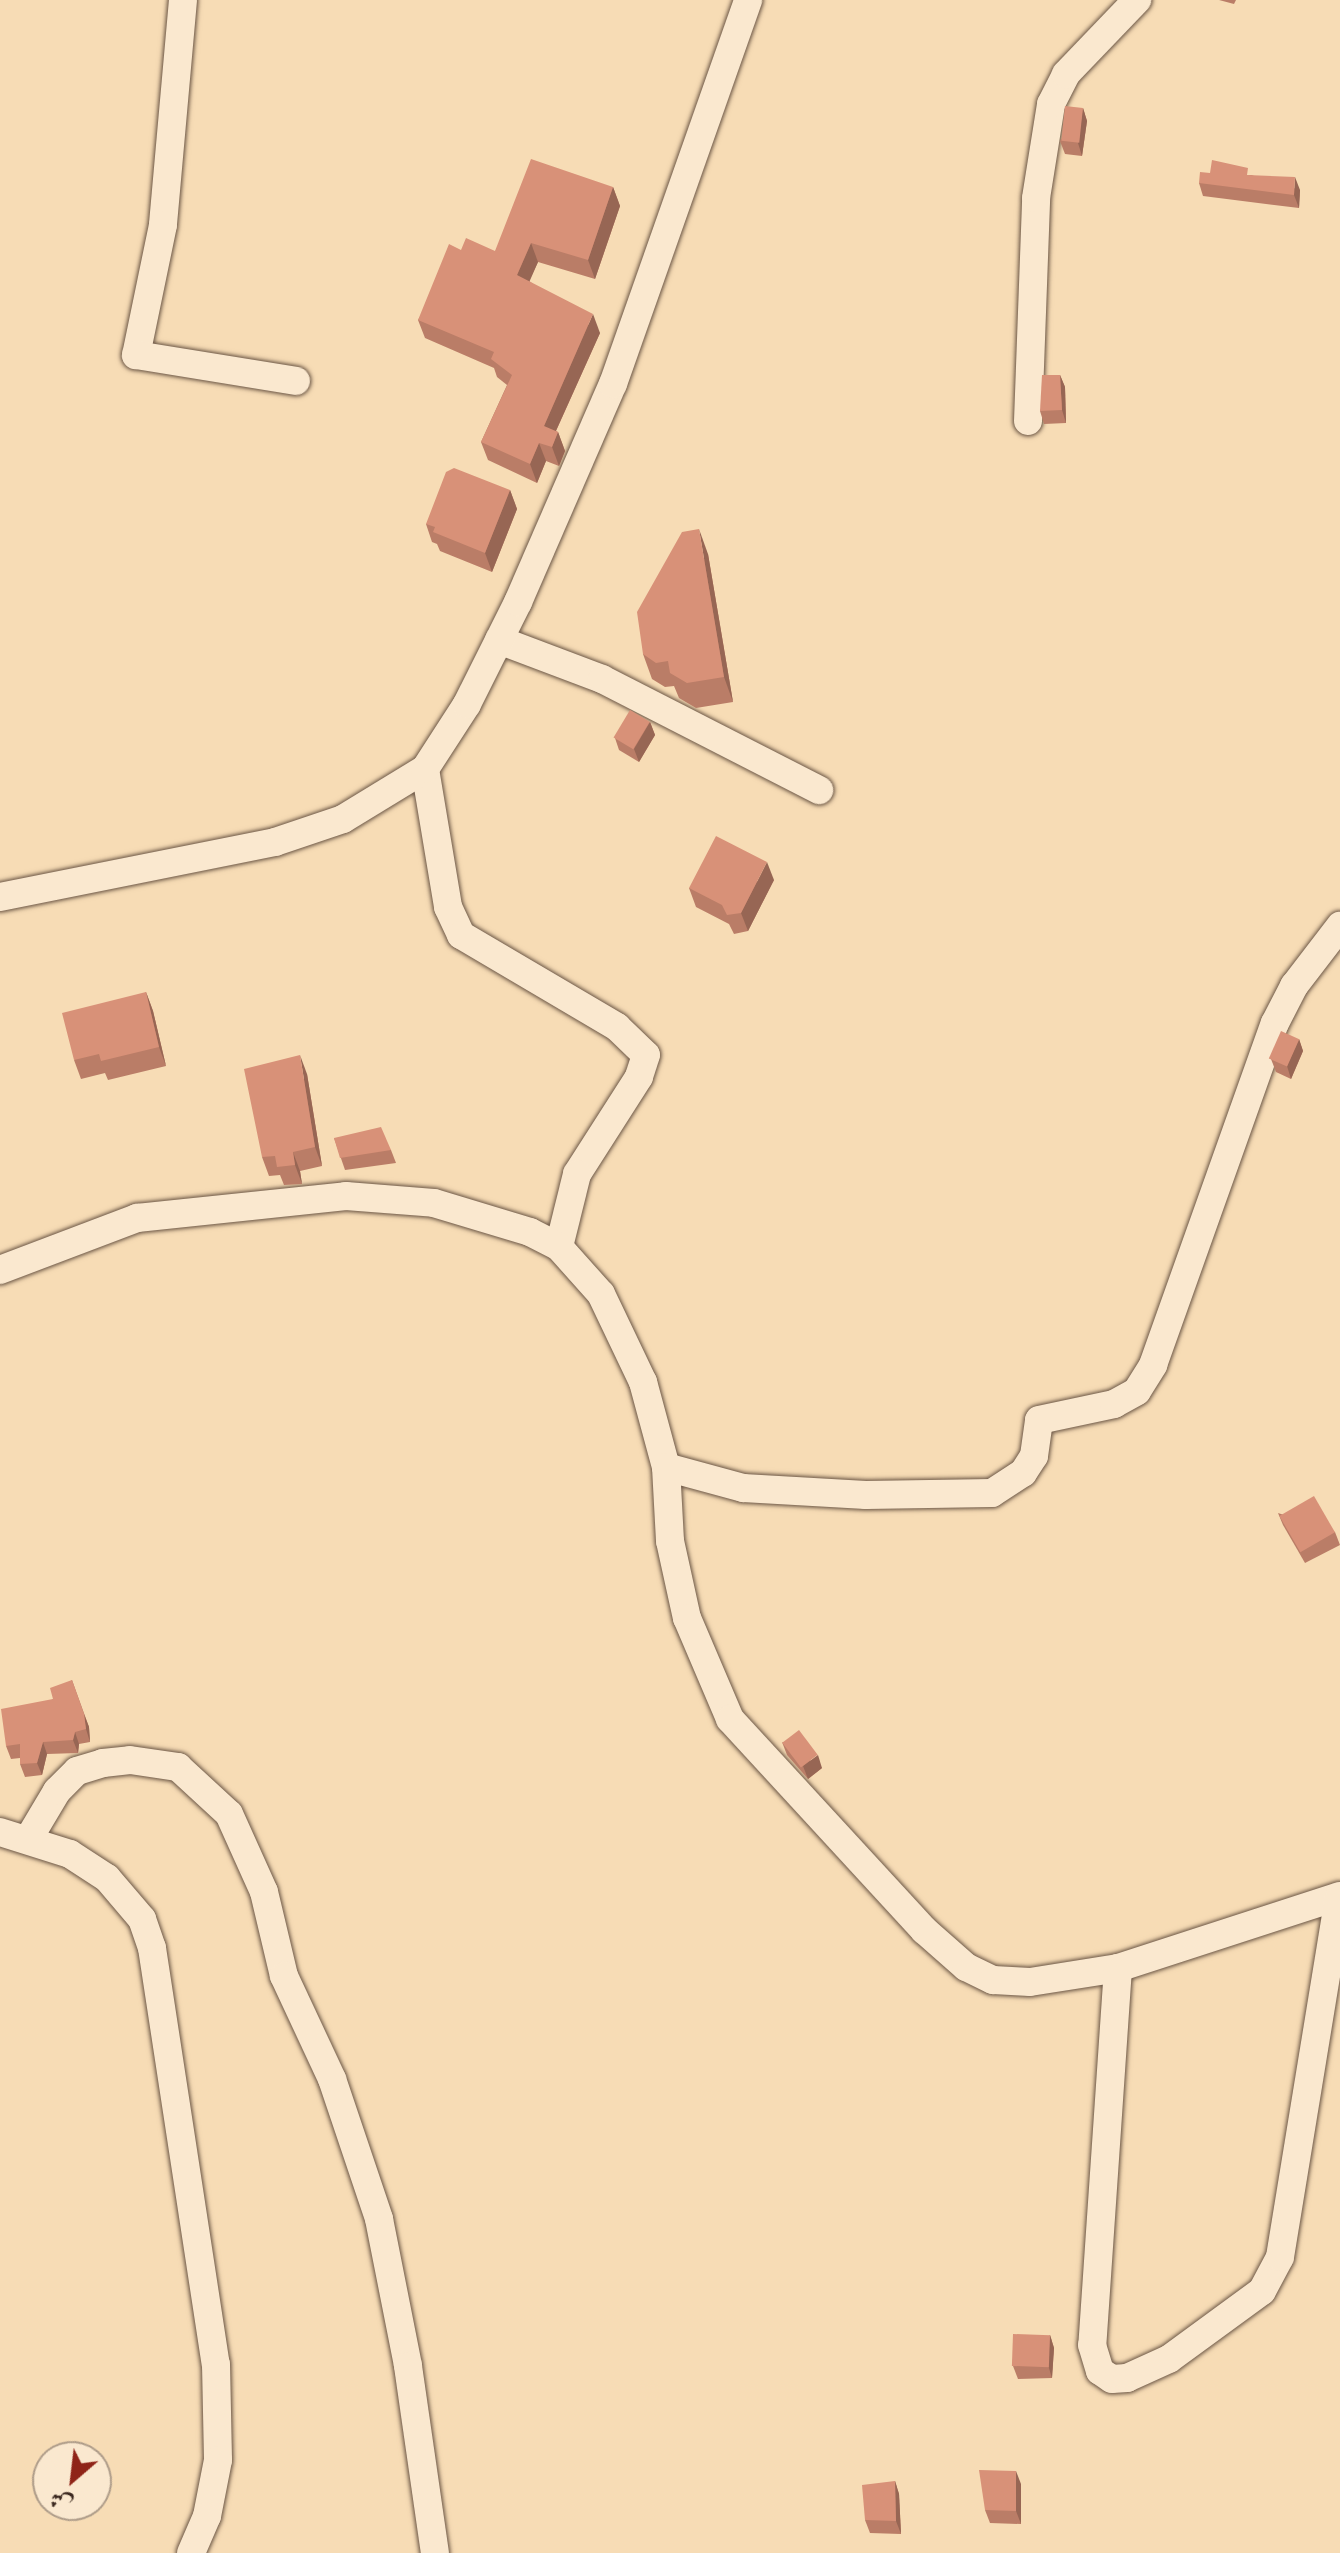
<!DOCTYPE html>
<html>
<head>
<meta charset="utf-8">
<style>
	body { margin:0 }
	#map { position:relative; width:1340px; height:2553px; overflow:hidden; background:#f7dcb5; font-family:"Libre Bodoni",Amiri,serif }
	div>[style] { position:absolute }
	.roads { filter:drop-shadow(0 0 2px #6b5645) drop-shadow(0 0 2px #6b5645) }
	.minor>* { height:28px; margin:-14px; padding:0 14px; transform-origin:14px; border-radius:14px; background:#fae8cf }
	.wall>* { inset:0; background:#ba7d67 }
	.shaded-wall>* { inset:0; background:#976654 }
	.building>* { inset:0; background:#d89178; transform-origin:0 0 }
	span { translate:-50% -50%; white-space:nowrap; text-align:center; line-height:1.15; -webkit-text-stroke:6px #fae8cf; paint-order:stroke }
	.north { position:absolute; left:32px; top:2441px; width:80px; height:80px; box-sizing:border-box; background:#fae8cf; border:2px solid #ae9c89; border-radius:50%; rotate:208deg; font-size:22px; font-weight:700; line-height:32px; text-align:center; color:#3c2920 }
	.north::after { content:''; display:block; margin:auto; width:28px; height:36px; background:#8f2418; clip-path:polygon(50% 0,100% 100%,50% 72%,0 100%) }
</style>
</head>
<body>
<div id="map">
	<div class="roads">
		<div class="minor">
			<div style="left:183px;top:0;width:226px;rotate:95.1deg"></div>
			<div style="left:163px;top:225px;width:133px;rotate:101.7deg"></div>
			<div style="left:136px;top:355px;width:162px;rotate:9.2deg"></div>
			<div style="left:1028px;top:421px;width:223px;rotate:-87.9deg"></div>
			<div style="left:1036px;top:198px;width:95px;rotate:-80.9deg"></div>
			<div style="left:1051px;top:104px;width:34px;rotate:-63deg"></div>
			<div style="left:1066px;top:74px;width:103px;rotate:-46.2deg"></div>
			<div style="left:499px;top:640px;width:110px;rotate:20.7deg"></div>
			<div style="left:602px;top:679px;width:244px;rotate:27.1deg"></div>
			<div style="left:425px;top:769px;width:140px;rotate:80.5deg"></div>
			<div style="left:448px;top:907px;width:31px;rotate:65deg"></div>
			<div style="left:461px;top:935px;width:181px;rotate:30.5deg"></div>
			<div style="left:617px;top:1027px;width:40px;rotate:44deg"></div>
			<div style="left:646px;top:1055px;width:23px;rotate:108deg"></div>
			<div style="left:639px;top:1077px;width:115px;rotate:122.6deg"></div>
			<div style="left:577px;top:1174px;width:75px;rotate:103.9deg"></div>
			<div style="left:0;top:897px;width:280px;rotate:-11.3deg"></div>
			<div style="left:275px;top:842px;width:72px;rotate:-18.7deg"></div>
			<div style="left:343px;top:819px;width:96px;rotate:-31.4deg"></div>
			<div style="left:425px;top:769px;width:77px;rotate:-57.1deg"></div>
			<div style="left:467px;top:704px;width:114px;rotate:-63.4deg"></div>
			<div style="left:518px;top:602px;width:238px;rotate:-66.5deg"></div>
			<div style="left:613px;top:384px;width:407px;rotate:-70.6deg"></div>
			<div style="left:0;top:1270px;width:147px;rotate:-20.8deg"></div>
			<div style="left:137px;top:1218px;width:210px;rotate:-6deg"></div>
			<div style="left:346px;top:1196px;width:88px;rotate:4.5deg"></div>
			<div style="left:434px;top:1203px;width:100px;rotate:16.8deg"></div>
			<div style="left:530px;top:1232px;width:33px;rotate:27deg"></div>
			<div style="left:559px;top:1247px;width:63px;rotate:48.2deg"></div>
			<div style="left:601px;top:1294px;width:98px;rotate:64.5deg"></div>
			<div style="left:643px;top:1382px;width:88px;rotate:74.9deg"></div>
			<div style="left:666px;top:1467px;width:74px;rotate:86.9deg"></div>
			<div style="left:670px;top:1541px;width:79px;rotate:77.6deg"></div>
			<div style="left:687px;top:1618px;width:110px;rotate:66.9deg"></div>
			<div style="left:730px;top:1719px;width:287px;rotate:47.4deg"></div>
			<div style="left:924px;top:1930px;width:56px;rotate:41.4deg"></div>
			<div style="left:966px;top:1967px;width:30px;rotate:26deg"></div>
			<div style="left:993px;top:1980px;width:37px;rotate:3deg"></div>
			<div style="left:1030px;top:1982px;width:89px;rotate:-9deg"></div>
			<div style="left:1118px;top:1968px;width:233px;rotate:-18deg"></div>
			<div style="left:666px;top:1467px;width:80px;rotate:15.3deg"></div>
			<div style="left:743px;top:1488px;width:123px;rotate:3.3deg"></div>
			<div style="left:866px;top:1495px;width:126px;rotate:-0.9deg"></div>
			<div style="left:992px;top:1493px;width:37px;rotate:-33deg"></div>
			<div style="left:1023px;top:1473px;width:20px;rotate:-57deg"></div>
			<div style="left:1034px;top:1456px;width:36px;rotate:-82deg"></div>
			<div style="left:1039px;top:1420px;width:77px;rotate:-12deg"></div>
			<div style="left:1114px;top:1404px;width:26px;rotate:-29deg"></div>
			<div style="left:1137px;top:1391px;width:31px;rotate:-58deg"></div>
			<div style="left:1153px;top:1365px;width:363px;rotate:-70.4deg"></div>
			<div style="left:1275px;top:1023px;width:42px;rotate:-62.8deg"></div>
			<div style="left:1294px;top:986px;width:76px;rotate:-52.5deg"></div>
			<div style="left:0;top:1832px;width:73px;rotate:17.4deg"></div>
			<div style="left:70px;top:1854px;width:44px;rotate:33deg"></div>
			<div style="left:107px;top:1878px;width:54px;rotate:49.5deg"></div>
			<div style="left:142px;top:1919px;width:31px;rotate:71deg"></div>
			<div style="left:152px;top:1948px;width:421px;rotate:81.3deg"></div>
			<div style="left:216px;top:2364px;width:96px;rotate:88.8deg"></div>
			<div style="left:218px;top:2460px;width:57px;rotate:101.1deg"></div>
			<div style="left:207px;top:2516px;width:40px;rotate:113.4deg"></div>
			<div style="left:29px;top:1838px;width:55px;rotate:-59.2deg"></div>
			<div style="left:57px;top:1791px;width:28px;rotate:-45deg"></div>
			<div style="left:77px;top:1771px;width:27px;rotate:-17deg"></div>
			<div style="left:103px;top:1763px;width:27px;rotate:-6deg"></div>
			<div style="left:130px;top:1760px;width:49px;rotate:8.3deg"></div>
			<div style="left:178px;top:1767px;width:69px;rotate:42.7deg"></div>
			<div style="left:229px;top:1814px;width:85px;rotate:65.8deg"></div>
			<div style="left:264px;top:1892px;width:86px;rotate:76.6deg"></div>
			<div style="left:284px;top:1976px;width:114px;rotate:65deg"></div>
			<div style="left:332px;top:2079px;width:148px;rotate:71.4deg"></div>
			<div style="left:379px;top:2219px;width:150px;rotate:78.8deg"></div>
			<div style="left:408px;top:2366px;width:189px;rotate:81.8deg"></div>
			<div style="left:1118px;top:1968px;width:378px;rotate:93.9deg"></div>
			<div style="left:1092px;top:2345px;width:27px;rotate:73deg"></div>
			<div style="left:1100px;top:2371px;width:14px;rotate:34deg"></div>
			<div style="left:1112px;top:2379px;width:15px;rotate:-4deg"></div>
			<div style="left:1127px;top:2378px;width:46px;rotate:-24.3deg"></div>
			<div style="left:1169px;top:2359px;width:115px;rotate:-36.2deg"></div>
			<div style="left:1262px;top:2291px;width:38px;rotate:-62deg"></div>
			<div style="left:1280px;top:2257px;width:365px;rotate:-80.7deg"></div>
		</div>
	</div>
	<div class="wall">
		<div style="clip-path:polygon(1219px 0,1236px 0,1234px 4px)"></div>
		<div style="clip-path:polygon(1083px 108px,1087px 121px,1082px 156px,1065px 154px,1060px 141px)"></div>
		<div style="clip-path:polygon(1251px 175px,1300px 190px,1299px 208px,1203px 196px,1199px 183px)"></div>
		<div style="clip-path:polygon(613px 187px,620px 206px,595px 279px,538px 262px,529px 281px,600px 333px,556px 431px,558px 432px,565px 451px,559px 466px,546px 461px,537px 483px,488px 460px,481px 442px,507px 385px,497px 377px,494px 368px,425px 338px,418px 320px,461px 250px,495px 251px)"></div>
		<div style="clip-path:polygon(1060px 375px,1065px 387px,1066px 423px,1044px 424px,1040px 411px)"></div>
		<div style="clip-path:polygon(510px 490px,517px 509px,492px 572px,440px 551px,437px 544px,432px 542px,426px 524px)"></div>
		<div style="clip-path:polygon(708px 554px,733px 702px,696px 708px,679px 698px,674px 686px,665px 687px,652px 679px,643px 654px)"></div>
		<div style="clip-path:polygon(650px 722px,655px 735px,639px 762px,619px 750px,615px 738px)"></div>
		<div style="clip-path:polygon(774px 880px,748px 931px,734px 934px,729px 924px,696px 907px,689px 888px)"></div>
		<div style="clip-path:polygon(146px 992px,153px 1011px,166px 1066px,108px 1080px,105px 1073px,81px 1079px,74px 1060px)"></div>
		<div style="clip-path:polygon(1299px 1039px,1303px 1051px,1291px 1079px,1276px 1072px,1271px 1059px)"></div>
		<div style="clip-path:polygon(307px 1074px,322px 1166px,300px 1171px,302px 1184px,284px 1185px,280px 1175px,269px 1176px,262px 1157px)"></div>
		<div style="clip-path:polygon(334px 1138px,391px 1150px,396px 1163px,345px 1170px)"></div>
		<div style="clip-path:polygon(1278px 1513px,1335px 1532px,1340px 1545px,1305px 1563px,1283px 1525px)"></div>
		<div style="clip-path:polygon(72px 1680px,89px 1727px,90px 1742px,79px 1744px,78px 1753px,47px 1754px,42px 1775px,25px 1777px,20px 1764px,20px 1758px,11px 1759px,6px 1746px)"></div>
		<div style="clip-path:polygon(782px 1742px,822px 1768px,808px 1779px,787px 1755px)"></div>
		<div style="clip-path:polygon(1050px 2335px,1054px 2348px,1052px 2378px,1018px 2379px,1013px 2366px)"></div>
		<div style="clip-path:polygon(895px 2481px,899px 2494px,901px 2534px,870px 2533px,865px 2520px)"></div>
		<div style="clip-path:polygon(1021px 2484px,1021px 2524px,990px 2523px,985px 2510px)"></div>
	</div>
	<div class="shaded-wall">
		<div style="clip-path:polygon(1083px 108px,1087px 121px,1082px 156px,1078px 143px)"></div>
		<div style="clip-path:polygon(1295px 177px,1300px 190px,1299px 208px,1294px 195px)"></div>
		<div style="clip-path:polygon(613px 187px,620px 206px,595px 279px,588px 260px)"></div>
		<div style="clip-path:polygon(531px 243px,538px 262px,524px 294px,517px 275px)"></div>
		<div style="clip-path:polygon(593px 314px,600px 333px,550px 444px,544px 426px)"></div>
		<div style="clip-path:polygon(1060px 375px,1065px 387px,1066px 423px,1062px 410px)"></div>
		<div style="clip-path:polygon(558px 432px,565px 451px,559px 466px,552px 447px)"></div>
		<div style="clip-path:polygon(539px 443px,546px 461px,537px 483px,530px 464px)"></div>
		<div style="clip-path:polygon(510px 490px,517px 509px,492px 572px,485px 553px)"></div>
		<div style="clip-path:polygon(699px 529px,708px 554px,733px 702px,724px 677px)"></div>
		<div style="clip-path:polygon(650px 722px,655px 735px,639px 762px,634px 749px)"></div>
		<div style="clip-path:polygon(767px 862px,774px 880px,748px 931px,741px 913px)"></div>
		<div style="clip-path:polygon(146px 992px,153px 1011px,166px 1066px,159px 1047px)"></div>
		<div style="clip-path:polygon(1299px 1039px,1303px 1051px,1291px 1079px,1287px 1066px)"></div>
		<div style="clip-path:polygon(300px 1055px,307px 1074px,322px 1166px,315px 1147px)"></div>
		<div style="clip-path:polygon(293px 1152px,300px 1171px,302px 1184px,295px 1165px)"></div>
		<div style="clip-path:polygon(84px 1714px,89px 1727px,90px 1742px,86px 1729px)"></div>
		<div style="clip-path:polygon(75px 1732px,79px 1744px,78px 1753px,73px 1740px)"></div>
		<div style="clip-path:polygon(43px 1742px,47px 1754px,42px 1775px,37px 1763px)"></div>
		<div style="clip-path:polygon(818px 1755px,822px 1768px,808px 1779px,803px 1766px)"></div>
		<div style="clip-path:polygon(1050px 2335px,1054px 2348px,1052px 2378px,1048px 2365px)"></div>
		<div style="clip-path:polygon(1016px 2471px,1021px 2484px,1021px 2524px,1016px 2511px)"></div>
		<div style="clip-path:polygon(895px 2481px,899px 2494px,901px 2534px,896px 2521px)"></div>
	</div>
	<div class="building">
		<div style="left:1065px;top:106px;width:18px;height:35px;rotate:6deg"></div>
		<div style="clip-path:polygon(531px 159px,613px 187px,588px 260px,531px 243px,517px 275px,593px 314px,544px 426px,558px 432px,552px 447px,539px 443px,530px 464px,481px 442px,512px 375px,491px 359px,494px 352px,418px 320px,449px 244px,461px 250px,466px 238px,495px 251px)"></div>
		<div style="clip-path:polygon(1212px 160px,1248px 168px,1247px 175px,1295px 177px,1294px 195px,1199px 183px,1200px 172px,1210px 173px)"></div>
		<div style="clip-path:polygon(1042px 375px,1060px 375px,1062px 410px,1040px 411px)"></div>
		<div style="clip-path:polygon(454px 468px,510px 490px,485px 553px,433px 532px,435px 527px,426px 524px,446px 472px)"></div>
		<div style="clip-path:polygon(699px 529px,724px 677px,687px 683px,670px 673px,668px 661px,656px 663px,643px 654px,637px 612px,682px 532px)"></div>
		<div style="left:630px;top:710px;width:23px;height:32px;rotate:31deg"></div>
		<div style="clip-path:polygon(716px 836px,767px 862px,741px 913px,727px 915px,722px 905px,689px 888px)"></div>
		<div style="clip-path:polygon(146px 992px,159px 1047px,101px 1061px,99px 1054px,74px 1060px,62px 1013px)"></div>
		<div style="left:1281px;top:1031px;width:20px;height:30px;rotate:24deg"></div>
		<div style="clip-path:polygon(300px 1055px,315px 1147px,293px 1152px,295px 1165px,277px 1167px,275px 1156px,262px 1157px,244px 1069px)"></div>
		<div style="clip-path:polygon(381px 1127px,391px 1150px,340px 1158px,334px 1138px)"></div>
		<div style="left:1314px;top:1496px;width:42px;height:40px;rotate:60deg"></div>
		<div style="clip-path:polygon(72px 1680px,84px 1714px,86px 1729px,75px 1732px,73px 1740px,43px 1742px,37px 1763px,20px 1764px,20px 1744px,6px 1746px,1px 1709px,53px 1699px,50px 1688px)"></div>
		<div style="left:799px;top:1730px;width:31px;height:21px;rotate:53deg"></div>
		<div style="left:1013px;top:2334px;width:37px;height:32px;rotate:2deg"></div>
		<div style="clip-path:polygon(979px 2470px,1016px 2471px,1016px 2511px,985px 2510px)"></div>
		<div style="clip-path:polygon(895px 2481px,896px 2521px,865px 2520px,862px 2485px)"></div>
	</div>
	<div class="north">ش</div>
</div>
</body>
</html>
